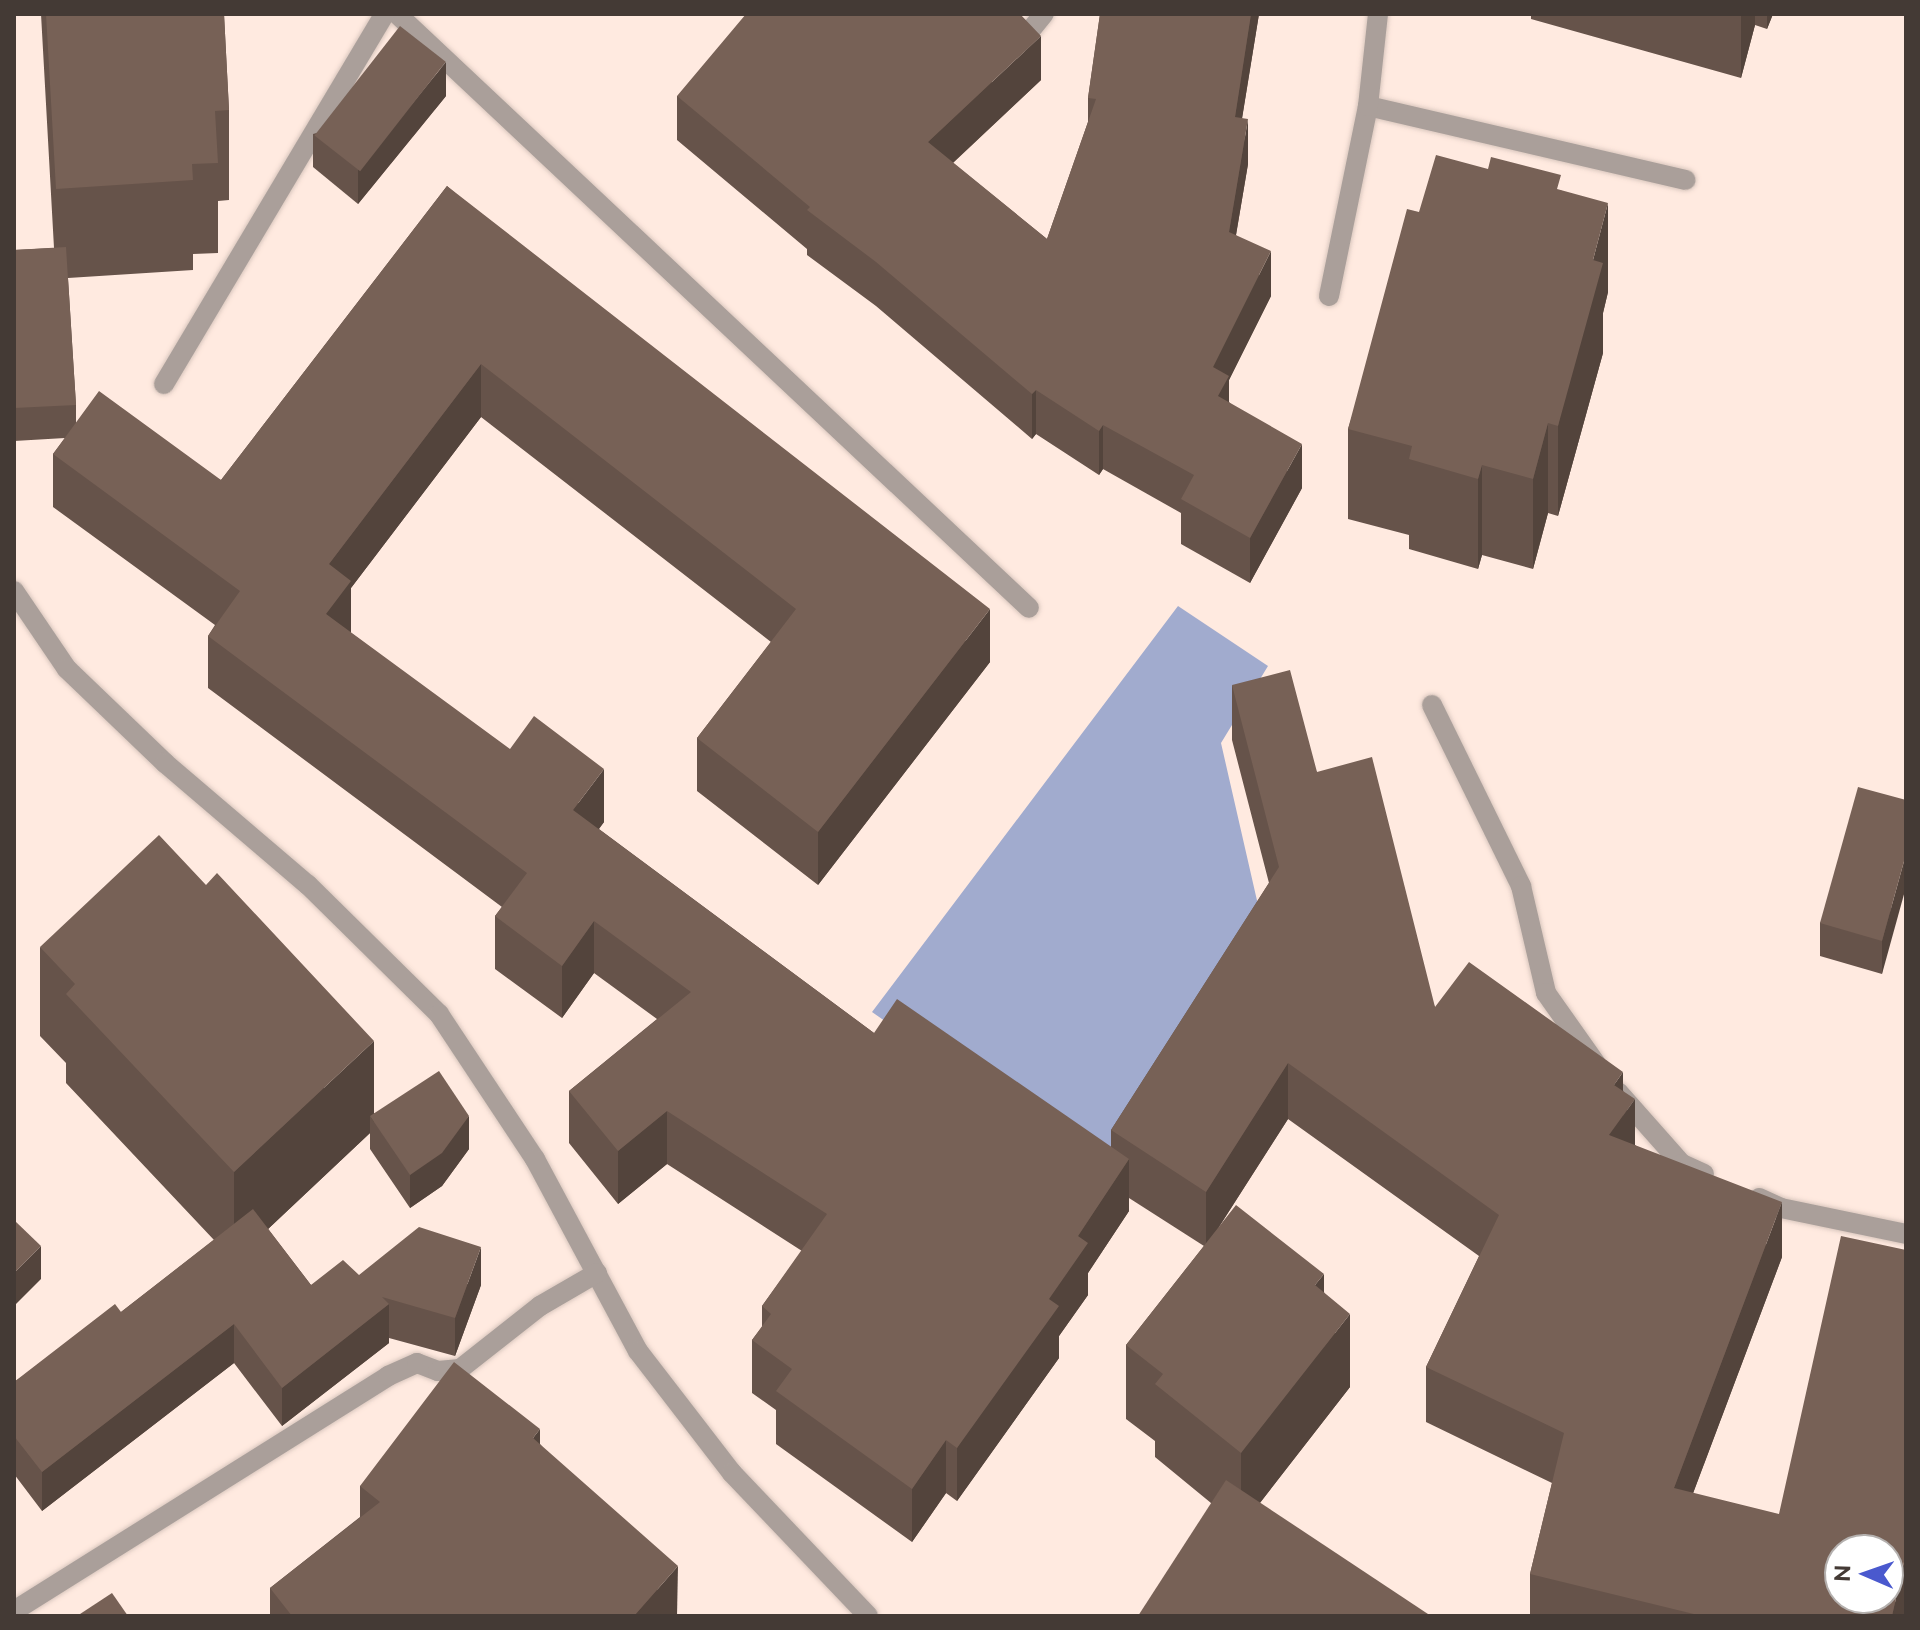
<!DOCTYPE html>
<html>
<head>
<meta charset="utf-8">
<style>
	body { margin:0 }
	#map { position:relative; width:1920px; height:1630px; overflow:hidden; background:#ffeae0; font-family:Raleway,sans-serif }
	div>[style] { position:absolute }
	.forest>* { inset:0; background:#a1abce }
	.roads { filter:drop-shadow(0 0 2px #dac7be) drop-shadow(0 0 2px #dac7be) }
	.minor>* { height:20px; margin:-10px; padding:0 10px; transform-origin:10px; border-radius:10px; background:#aa9f9a }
	.wall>* { inset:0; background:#66534a }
	.shaded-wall>* { inset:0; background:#53443c }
	.building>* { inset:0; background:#776156; transform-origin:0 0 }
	span { translate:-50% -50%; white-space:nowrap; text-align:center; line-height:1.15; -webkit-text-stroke:8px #fff; paint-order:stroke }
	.frame { position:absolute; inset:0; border:16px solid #443a35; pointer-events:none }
	.north { position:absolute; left:1824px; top:1534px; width:80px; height:80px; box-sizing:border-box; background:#fff; border:2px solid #b4b0ae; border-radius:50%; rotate:272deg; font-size:22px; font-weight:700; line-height:32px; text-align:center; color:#443a35 }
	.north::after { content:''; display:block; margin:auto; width:28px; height:36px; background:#4a59ce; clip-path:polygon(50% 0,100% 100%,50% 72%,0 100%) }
</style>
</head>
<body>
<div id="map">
	<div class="forest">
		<div style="clip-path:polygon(1178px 606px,1268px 666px,1221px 743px,1261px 918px,1105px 1175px,872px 1012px)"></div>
	</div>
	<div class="roads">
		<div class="minor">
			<div style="left:397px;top:14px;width:867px;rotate:43.22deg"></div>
			<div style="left:1021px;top:42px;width:36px;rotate:-51deg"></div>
			<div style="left:1368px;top:106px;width:326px;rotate:13.1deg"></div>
			<div style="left:1329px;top:296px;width:194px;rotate:-78.4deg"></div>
			<div style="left:1368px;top:106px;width:93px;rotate:-83.8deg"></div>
			<div style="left:164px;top:384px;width:431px;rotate:-59.2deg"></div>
			<div style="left:14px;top:591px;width:94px;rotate:55.8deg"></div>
			<div style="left:67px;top:669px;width:136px;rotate:43.8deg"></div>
			<div style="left:165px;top:763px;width:188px;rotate:40.5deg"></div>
			<div style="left:308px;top:885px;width:184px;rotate:44.6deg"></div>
			<div style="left:439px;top:1014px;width:174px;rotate:56.5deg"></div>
			<div style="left:535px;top:1159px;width:218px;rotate:61.8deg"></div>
			<div style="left:638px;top:1351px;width:154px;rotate:52.4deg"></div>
			<div style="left:732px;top:1473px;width:197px;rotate:46.4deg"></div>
			<div style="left:1432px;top:705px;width:202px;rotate:63.8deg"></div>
			<div style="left:1521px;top:886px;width:110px;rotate:76.8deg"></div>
			<div style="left:1546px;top:993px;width:87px;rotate:54.8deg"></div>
			<div style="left:1618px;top:1092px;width:96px;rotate:48.4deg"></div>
			<div style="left:1682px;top:1164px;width:24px;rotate:24deg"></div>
			<div style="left:1759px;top:1198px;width:24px;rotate:24deg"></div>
			<div style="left:1781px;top:1208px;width:128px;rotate:11.7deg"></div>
			<div style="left:14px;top:1611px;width:442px;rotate:-32.1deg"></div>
			<div style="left:388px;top:1376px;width:32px;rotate:-24deg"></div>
			<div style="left:417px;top:1363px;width:22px;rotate:21deg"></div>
			<div style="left:438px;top:1371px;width:22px;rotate:-5deg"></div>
			<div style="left:460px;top:1369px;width:102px;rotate:-38.2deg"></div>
			<div style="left:540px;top:1306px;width:66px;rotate:-30.1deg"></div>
		</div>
	</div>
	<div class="wall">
		<div style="clip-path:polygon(41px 14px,224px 14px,229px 110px,229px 200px,218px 201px,218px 253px,193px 254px,193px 270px,68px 278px,76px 405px,76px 424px,221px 480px,447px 186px,990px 662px,818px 885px,697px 791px,697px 738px,771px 642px,481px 417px,351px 588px,351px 633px,604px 822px,599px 829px,874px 1033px,1111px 1147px,1111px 1130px,1269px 883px,1232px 740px,1232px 685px,1317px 772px,1435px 1007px,1623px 1090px,1635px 1145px,1782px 1257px,1693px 1493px,1906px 1609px,1904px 1616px,1530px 1616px,1530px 1574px,1552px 1483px,1426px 1422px,1426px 1367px,1479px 1256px,1288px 1119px,1219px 1227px,1324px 1292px,1350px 1387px,1260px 1503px,1211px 1503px,1155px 1457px,1155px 1441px,1126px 1419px,1126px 1345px,1204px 1246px,1129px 1198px,1129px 1211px,1088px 1273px,1088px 1295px,1059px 1336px,1059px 1358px,957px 1501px,946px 1493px,912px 1542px,776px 1444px,776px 1410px,752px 1393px,752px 1340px,762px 1327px,762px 1306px,802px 1251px,667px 1164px,618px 1204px,569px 1143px,569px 1091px,657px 1019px,594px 973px,562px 1018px,495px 969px,495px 916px,502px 907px,208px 688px,208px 636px,215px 625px,53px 507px,53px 454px,65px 438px,14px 441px,14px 250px,54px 248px)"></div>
		<div style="clip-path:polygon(1100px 14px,1259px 14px,1242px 118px,1248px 164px,1236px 235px,1271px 296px,1229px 380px,1229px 402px,1302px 488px,1250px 583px,1181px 544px,1181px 513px,1103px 469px,1099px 475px,1036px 434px,1032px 439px,876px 306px,807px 255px,807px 249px,677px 140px,677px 96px,1041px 80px,953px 163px,1047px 239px,1088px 122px,1088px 98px)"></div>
		<div style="clip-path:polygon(1531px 14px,1773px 14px,1767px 29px,1755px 25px,1741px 78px,1531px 19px)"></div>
		<div style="clip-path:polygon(446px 96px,358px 204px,313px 167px,313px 134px)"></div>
		<div style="clip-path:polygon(1561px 190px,1608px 292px,1603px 313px,1603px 353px,1558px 516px,1548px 513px,1533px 569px,1482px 555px,1478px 569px,1409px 549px,1409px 535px,1348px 519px,1348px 429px,1419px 212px)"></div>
		<div style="clip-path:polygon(1906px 800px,1882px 974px,1820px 956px,1820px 923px)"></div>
		<div style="clip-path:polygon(40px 947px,374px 1113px,469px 1149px,442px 1186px,410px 1208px,370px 1149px,370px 1133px,268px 1229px,311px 1285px,359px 1275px,481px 1285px,455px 1356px,389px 1338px,389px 1343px,282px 1426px,234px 1363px,42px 1511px,14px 1474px,14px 1382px,121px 1312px,214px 1240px,66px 1083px,66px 1063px,40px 1036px)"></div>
		<div style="clip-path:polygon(540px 1444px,678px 1615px,677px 1616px,270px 1616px,270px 1588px,360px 1517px,360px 1486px)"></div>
	</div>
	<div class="shaded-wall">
		<div style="clip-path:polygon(1251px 14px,1259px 14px,1235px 162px,1235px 117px)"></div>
		<div style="clip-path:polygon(1741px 14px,1755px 14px,1755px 25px,1741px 78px)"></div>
		<div style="clip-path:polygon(1767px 14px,1773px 14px,1767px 29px)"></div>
		<div style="clip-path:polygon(1041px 36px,1041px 80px,928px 186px,928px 142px)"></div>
		<div style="clip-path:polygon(446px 62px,446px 96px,358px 204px,358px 170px)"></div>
		<div style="clip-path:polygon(1248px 119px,1248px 164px,1229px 276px,1229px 232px)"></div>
		<div style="clip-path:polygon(1608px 203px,1608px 292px,1603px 313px,1603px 353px,1558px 516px,1558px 426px,1593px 260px)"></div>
		<div style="clip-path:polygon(1271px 251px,1271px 296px,1229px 380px,1229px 421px,1218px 440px,1213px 367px)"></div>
		<div style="clip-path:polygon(481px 364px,481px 417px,351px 588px,351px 634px,326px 614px,329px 564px)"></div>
		<div style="clip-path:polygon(1036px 390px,1036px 434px,1032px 439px,1032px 394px)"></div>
		<div style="clip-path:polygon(1548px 423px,1548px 513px,1533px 569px,1533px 479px)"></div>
		<div style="clip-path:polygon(1103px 425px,1103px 469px,1099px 475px,1099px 431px)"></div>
		<div style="clip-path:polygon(1302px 444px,1302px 488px,1250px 583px,1250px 538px)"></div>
		<div style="clip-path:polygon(1482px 465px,1482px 555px,1478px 569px,1478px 479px)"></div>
		<div style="clip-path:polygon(990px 609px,990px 662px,818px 885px,818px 832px)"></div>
		<div style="clip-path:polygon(604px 769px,604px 822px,573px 862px,573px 810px)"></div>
		<div style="clip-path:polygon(1906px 854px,1906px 887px,1882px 974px,1882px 941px)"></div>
		<div style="clip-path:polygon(594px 921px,594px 973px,562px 1018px,562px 966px)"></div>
		<div style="clip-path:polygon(374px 1041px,374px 1122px,370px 1116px,370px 1133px,234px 1261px,234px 1172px)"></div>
		<div style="clip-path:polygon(1288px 1063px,1288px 1119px,1206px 1247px,1206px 1192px)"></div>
		<div style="clip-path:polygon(1623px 1072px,1623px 1116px,1635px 1099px,1635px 1155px,1609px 1135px,1614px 1085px)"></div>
		<div style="clip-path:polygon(667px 1111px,667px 1164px,618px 1204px,618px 1151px)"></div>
		<div style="clip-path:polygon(469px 1116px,469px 1149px,442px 1186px,410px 1208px,410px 1175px)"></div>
		<div style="clip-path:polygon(1129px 1159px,1129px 1211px,1088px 1273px,1088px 1295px,1059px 1336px,1059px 1358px,957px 1501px,957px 1448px,1049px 1299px,1078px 1236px)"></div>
		<div style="clip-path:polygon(1782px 1202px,1782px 1257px,1674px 1544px,1674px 1488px)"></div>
		<div style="clip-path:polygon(41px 1246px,41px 1279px,14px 1306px,14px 1273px)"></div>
		<div style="clip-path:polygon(481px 1247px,481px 1285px,455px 1356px,455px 1318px)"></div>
		<div style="clip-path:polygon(1324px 1274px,1324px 1347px,1350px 1314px,1350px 1387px,1241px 1527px,1241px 1453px,1315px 1285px)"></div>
		<div style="clip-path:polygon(389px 1304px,389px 1343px,282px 1426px,282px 1388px)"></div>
		<div style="clip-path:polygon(234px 1324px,234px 1363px,42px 1511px,42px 1472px)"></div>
		<div style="clip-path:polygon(540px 1429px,540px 1478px,533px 1438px)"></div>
		<div style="clip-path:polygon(946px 1440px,946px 1493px,912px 1542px,912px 1489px)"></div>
		<div style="clip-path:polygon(1906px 1553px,1906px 1609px,1904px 1616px,1892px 1616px)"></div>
		<div style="clip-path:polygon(678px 1566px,677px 1616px,634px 1616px)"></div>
	</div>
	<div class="building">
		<div style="clip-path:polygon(46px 14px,224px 14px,229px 110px,215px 111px,218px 163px,192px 164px,193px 180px,56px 189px)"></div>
		<div style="clip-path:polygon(746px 14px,1020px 14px,1041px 36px,928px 142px,1047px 239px,1096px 99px,1088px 98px,1100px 14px,1251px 14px,1235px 117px,1248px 119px,1229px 232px,1271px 251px,1213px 367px,1229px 376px,1218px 396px,1302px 444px,1250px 538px,1181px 499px,1194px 475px,1103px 425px,1099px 431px,1036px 390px,1032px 394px,876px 262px,807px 210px,810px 207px,677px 96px)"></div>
		<div style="left:400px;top:26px;width:58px;height:139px;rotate:38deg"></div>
		<div style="clip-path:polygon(1436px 155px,1488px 169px,1491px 157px,1561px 175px,1557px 189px,1608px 203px,1593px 260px,1603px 263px,1558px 426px,1548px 423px,1533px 479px,1482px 465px,1478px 479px,1409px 459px,1412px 446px,1348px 429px,1407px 209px,1419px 212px)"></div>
		<div style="clip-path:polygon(447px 186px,990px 609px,818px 832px,697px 738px,796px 609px,481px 364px,329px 564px,351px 581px,326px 614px,510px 749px,534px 716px,604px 769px,573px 810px,639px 859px,874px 1033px,897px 999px,1129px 1159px,1078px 1236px,1088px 1243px,1049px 1299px,1059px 1306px,957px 1448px,946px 1440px,912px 1489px,776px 1391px,792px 1369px,752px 1340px,771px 1314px,762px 1306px,827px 1214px,667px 1111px,618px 1151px,569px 1091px,691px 992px,594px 921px,562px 966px,495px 916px,527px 873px,208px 636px,240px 591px,53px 454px,99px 391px,221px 480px)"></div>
		<div style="clip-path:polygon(66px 247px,76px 405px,14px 408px,14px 250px)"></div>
		<div style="clip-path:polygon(evenodd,1290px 670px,1317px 772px,1372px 757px,1435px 1007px,1469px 962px,1623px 1072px,1614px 1085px,1635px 1099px,1609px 1135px,1782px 1202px,1674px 1488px,1779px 1514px,1841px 1236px,1906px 1250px,1906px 1553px,1892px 1616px,1702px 1616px,1530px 1574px,1564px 1433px,1426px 1367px,1499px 1215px,1288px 1063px,1206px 1192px,1111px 1130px,1279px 867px,1232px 685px,1290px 670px,1840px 1550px,1888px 1550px,1888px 1598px,1840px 1598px,1840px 1550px)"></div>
		<div style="clip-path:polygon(1858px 787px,1906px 800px,1906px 854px,1882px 941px,1820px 923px)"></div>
		<div style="clip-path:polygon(159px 835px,206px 885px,217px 873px,374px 1041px,234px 1172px,66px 994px,75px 984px,40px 947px)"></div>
		<div style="clip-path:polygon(439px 1071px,469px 1116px,442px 1153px,410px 1175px,370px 1116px)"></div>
		<div style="clip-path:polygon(1236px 1205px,1324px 1274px,1315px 1285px,1350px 1314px,1241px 1453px,1155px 1384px,1163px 1374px,1126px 1345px)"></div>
		<div style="clip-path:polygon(253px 1209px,311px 1285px,343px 1260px,359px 1275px,419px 1227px,481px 1247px,455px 1318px,382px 1297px,389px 1304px,282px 1388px,234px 1324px,42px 1472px,14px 1436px,14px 1382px,115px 1304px,121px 1312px)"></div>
		<div style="clip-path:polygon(14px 1220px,41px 1246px,14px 1273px)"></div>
		<div style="clip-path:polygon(454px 1362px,540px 1429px,533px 1438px,678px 1566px,634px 1616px,292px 1616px,270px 1588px,380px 1502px,360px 1486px)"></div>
		<div style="clip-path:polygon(1226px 1480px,1431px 1616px,1138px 1616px)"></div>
		<div style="clip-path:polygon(112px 1593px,128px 1616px,77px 1616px)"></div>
	</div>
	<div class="frame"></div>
	<div class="north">N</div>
</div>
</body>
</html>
